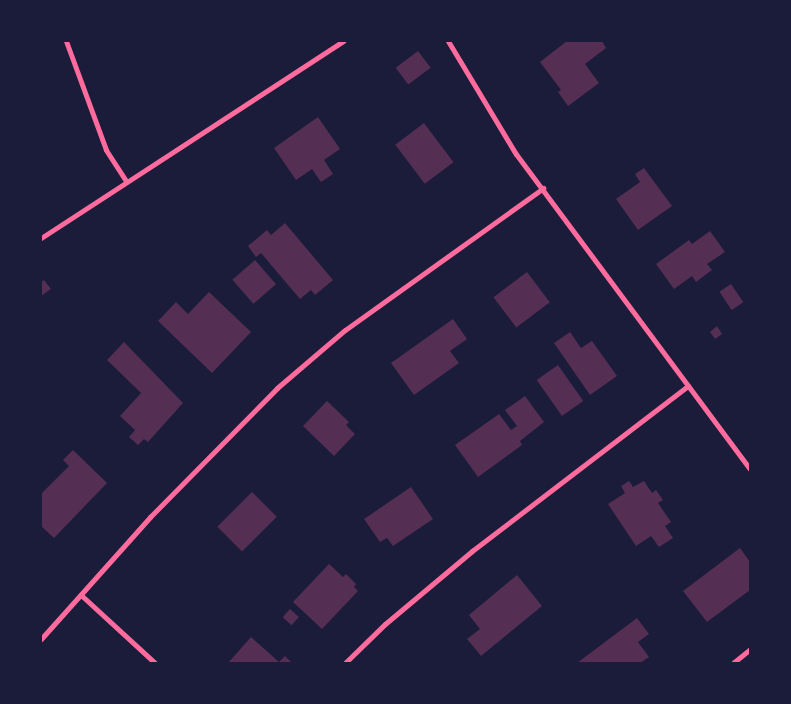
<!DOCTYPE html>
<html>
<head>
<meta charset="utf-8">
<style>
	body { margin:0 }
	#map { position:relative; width:791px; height:704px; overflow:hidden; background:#1b1b3a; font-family:Quicksand,sans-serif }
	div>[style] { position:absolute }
	.building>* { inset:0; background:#542f53; transform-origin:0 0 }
	.minor>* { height:5px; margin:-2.5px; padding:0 2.5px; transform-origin:2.5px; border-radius:2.5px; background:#ff6b9d }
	span { translate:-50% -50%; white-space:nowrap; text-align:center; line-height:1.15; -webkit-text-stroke:4.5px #1b1b3a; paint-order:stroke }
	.frame { position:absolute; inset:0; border:42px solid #1b1b3a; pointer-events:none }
</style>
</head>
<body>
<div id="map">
	<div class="building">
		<div style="clip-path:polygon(567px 41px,602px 41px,606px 48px,585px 64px,599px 83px,568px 106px,558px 92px,561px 90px,540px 62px)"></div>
		<div style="left:418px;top:51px;width:21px;height:28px;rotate:53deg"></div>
		<div style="clip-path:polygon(318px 117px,340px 149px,324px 160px,333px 174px,321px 182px,312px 169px,296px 180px,274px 148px)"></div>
		<div style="left:424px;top:123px;width:49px;height:36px;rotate:53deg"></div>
		<div style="clip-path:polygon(644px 168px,672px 206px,638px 230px,616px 199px,640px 182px,635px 174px)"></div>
		<div style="clip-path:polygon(285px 223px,333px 280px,315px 295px,311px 290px,300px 299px,261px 253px,256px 257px,248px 246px,267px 230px,271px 235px)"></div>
		<div style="clip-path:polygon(710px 231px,725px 252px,707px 264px,712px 270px,696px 282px,692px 276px,674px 289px,656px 264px,689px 240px,692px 244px)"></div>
		<div style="left:255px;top:260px;width:32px;height:30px;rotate:49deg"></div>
		<div style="left:527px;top:272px;width:38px;height:42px;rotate:53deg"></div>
		<div style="clip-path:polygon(44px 280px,51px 289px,41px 296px,41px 282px)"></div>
		<div style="left:731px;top:284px;width:22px;height:14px;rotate:56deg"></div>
		<div style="clip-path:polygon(209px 292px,251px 332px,212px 373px,158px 321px,176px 302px,188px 314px)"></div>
		<div style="clip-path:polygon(453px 319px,467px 339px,450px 351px,459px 363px,414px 395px,391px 363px)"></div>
		<div style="clip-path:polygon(717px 326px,722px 334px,715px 339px,710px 332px)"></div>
		<div style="clip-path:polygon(570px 332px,581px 348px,592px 341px,617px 376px,590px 395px,554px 343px)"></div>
		<div style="clip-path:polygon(124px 342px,183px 403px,148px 442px,144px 439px,138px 445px,129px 437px,135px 430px,120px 416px,141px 393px,107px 360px)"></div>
		<div style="left:558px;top:365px;width:44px;height:26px;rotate:55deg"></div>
		<div style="clip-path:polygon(525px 396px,544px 422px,520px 441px,522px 445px,478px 477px,455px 445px,499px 414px,511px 430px,517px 426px,505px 410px)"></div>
		<div style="clip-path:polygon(327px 401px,349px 422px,346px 425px,355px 434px,334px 456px,303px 426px)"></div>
		<div style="clip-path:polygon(73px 450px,107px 483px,54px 538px,41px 526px,41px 494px,69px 466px,63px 460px)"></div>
		<div style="clip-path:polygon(629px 481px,633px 487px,644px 481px,652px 493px,656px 490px,663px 500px,658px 503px,671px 522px,665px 526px,673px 538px,659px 547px,651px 536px,636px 546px,608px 504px,625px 493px,621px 486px)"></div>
		<div style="clip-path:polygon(411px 487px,433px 519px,393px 546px,387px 538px,380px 542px,364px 519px)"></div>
		<div style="left:252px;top:492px;width:35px;height:49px;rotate:45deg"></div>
		<div style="clip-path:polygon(740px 548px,750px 562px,750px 590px,707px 622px,683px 591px)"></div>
		<div style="clip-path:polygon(329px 564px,343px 577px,346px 574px,356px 584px,354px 587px,358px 591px,322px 629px,293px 602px)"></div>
		<div style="clip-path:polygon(517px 575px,542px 606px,481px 656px,467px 639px,480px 629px,469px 615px)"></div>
		<div style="left:290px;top:609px;width:12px;height:11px;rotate:42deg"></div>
		<div style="clip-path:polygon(637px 618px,649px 634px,638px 642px,649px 657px,640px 663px,577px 663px)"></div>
		<div style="clip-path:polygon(251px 637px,279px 662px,285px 656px,292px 663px,228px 663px)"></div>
	</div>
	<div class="minor">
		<div style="left:66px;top:41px;width:116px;rotate:69.8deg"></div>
		<div style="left:106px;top:150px;width:37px;rotate:57deg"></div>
		<div style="left:448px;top:41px;width:132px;rotate:59deg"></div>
		<div style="left:516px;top:154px;width:392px;rotate:53.4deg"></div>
		<div style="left:41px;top:238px;width:361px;rotate:-33.1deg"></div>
		<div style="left:81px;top:595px;width:100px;rotate:42.6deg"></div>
		<div style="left:41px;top:639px;width:164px;rotate:-48.2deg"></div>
		<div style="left:150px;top:517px;width:181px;rotate:-45.4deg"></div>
		<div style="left:277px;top:388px;width:89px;rotate:-40.5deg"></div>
		<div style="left:345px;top:330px;width:244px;rotate:-35.6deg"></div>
		<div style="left:345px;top:663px;width:56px;rotate:-44.3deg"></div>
		<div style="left:385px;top:624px;width:114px;rotate:-40deg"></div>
		<div style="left:472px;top:551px;width:272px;rotate:-37.4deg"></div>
		<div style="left:733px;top:663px;width:22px;rotate:-39deg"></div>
	</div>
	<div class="frame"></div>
</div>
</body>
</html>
